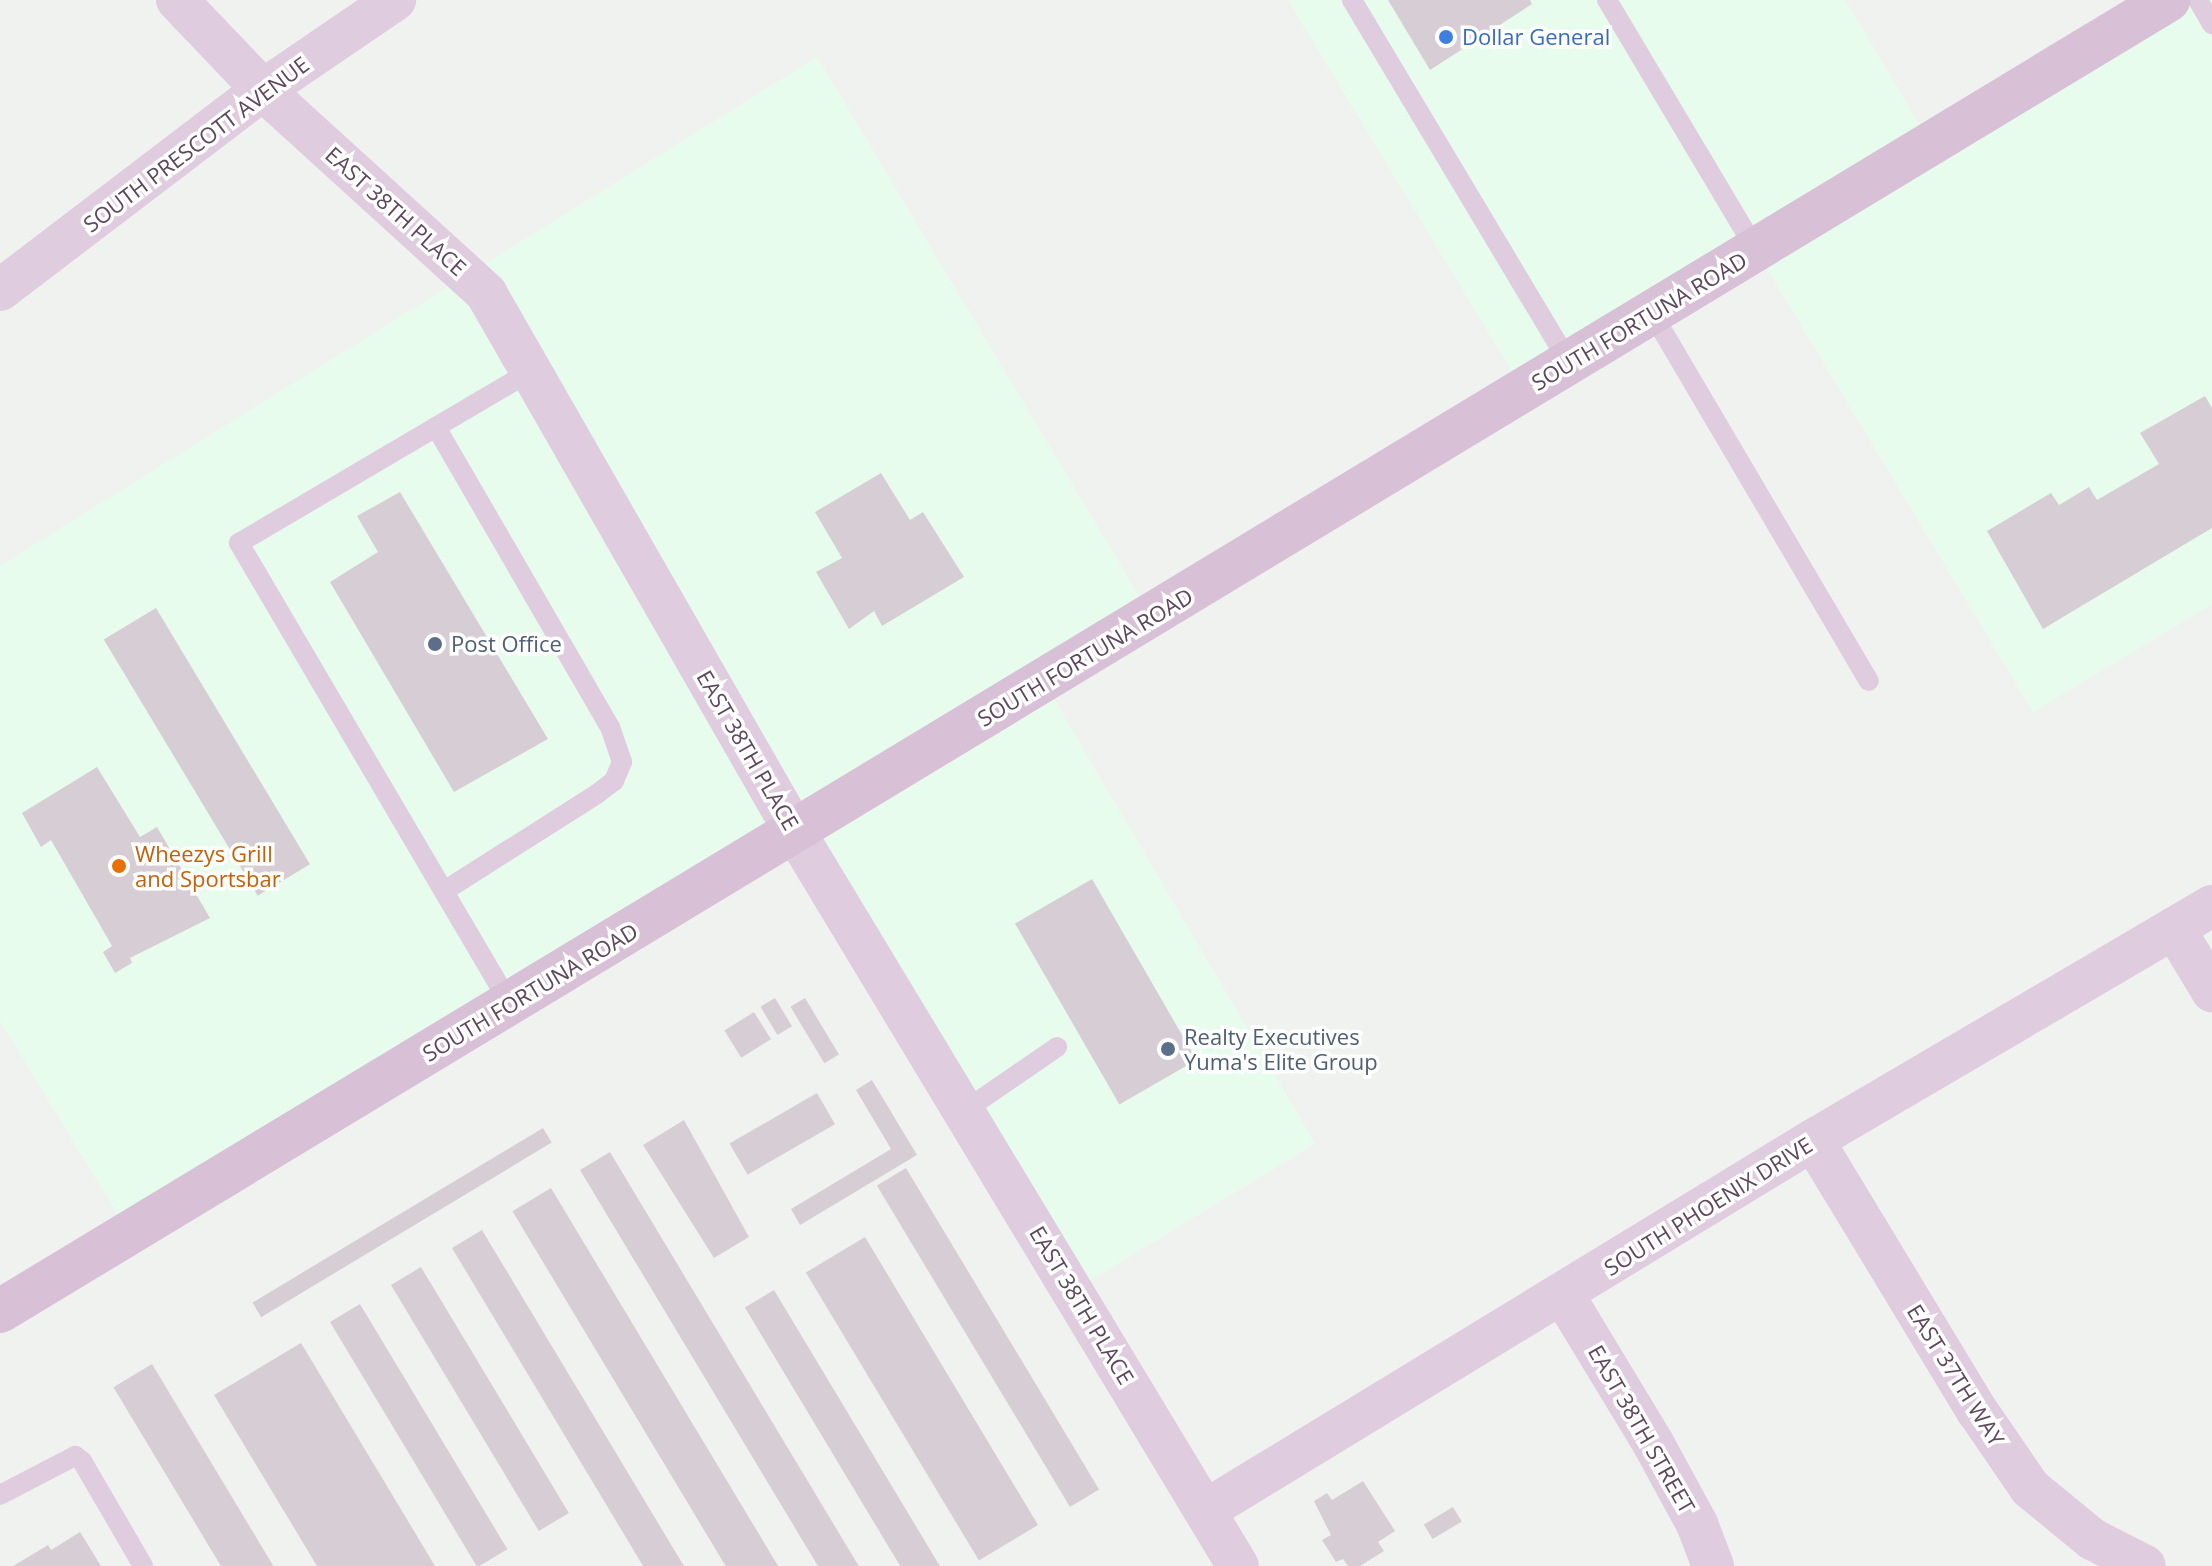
<!DOCTYPE html>
<html>
<head>
<meta charset="utf-8">
<style>
	body { margin:0 }
	#map { position:relative; width:2212px; height:1566px; overflow:hidden; background:#f0f2ef; font-family:"Open Sans",sans-serif }
	div>[style] { position:absolute }
	.commercial>* { inset:0; background:#e8fced }
	.building>* { inset:0; background:#d7ced5; transform-origin:0 0 }
	.lane>* { height:20px; margin:-10px; padding:0 10px; transform-origin:10px; border-radius:10px; background:#dfcddf }
	.street>* { height:42px; margin:-21px; padding:0 21px; transform-origin:21px; border-radius:21px; background:#dfcddf }
	.secondary>* { height:44px; margin:-22px; padding:0 22px; transform-origin:22px; border-radius:22px; background:#d8c1d7 }
	.dots>* { width:22px; height:22px; translate:-50% -50%; box-sizing:border-box; border:4px solid #fff; border-radius:50% }
	span { translate:-50% -50%; white-space:nowrap; text-align:center; line-height:1.15; -webkit-text-stroke:7px #fff; paint-order:stroke }
	.shop-label { font-size:22px; color:#366cbe }
	.left { translate:0 -50%; text-align:left }
	.street-label { font-size:22px; color:#5d475c }
	.service-label { font-size:22px; color:#4e5e75 }
	.food-label { font-size:22px; color:#c56008 }
</style>
</head>
<body>
<div id="map">
	<div class="commercial">
		<div style="clip-path:polygon(1288px 0,1845px 0,1931px 144px,2168px 0,2212px 0,2212px 604px,2033px 712px,1756px 250px,1044px 682px,1315px 1144px,1073px 1291px,795px 833px,129px 1233px,0 1021px,0 566px,817px 57px,1151px 616px,1523px 390px)"></div>
	</div>
	<div class="building">
		<div style="clip-path:polygon(1388px 0,1530px 0,1532px 4px,1430px 70px)"></div>
		<div style="clip-path:polygon(2205px 396px,2212px 408px,2212px 528px,2043px 629px,1987px 531px,2051px 493px,2059px 505px,2089px 487px,2097px 500px,2159px 464px,2140px 433px)"></div>
		<div style="clip-path:polygon(881px 473px,910px 520px,923px 512px,964px 577px,882px 626px,874px 611px,849px 629px,816px 572px,842px 558px,815px 512px)"></div>
		<div style="clip-path:polygon(400px 492px,548px 739px,454px 792px,330px 582px,378px 552px,357px 516px)"></div>
		<div style="left:156px;top:608px;width:299px;height:61px;rotate:59deg"></div>
		<div style="clip-path:polygon(97px 767px,140px 837px,157px 827px,210px 918px,130px 958px,132px 963px,115px 973px,103px 952px,112px 946px,51px 840px,41px 847px,22px 813px)"></div>
		<div style="left:1092px;top:879px;width:209px;height:89px;rotate:60deg"></div>
		<div style="left:775px;top:998px;width:33px;height:17px;rotate:59deg"></div>
		<div style="left:805px;top:998px;width:66px;height:17px;rotate:59deg"></div>
		<div style="left:754px;top:1012px;width:32px;height:35px;rotate:58deg"></div>
		<div style="clip-path:polygon(872px 1080px,917px 1155px,800px 1225px,791px 1209px,891px 1149px,856px 1090px)"></div>
		<div style="left:817px;top:1093px;width:36px;height:101px;rotate:60deg"></div>
		<div style="clip-path:polygon(684px 1120px,749px 1237px,714px 1258px,643px 1145px)"></div>
		<div style="left:543px;top:1128px;width:17px;height:339px;rotate:59deg"></div>
		<div style="left:610px;top:1152px;width:483px;height:35px;rotate:59deg"></div>
		<div style="left:906px;top:1168px;width:375px;height:34px;rotate:59deg"></div>
		<div style="left:551px;top:1188px;width:441px;height:45px;rotate:59deg"></div>
		<div style="left:482px;top:1230px;width:392px;height:35px;rotate:59deg"></div>
		<div style="left:865px;top:1237px;width:336px;height:69px;rotate:59deg"></div>
		<div style="left:421px;top:1267px;width:287px;height:35px;rotate:59deg"></div>
		<div style="left:774px;top:1290px;width:323px;height:34px;rotate:59deg"></div>
		<div style="left:360px;top:1304px;width:286px;height:35px;rotate:59deg"></div>
		<div style="clip-path:polygon(301px 1343px,435px 1566px,317px 1566px,214px 1395px)"></div>
		<div style="left:152px;top:1364px;width:236px;height:45px;rotate:59deg"></div>
		<div style="clip-path:polygon(1363px 1481px,1395px 1531px,1378px 1542px,1384px 1551px,1360px 1566px,1348px 1566px,1343px 1559px,1336px 1562px,1322px 1540px,1331px 1535px,1314px 1501px,1327px 1493px,1332px 1500px)"></div>
		<div style="left:1453px;top:1507px;width:17px;height:34px;rotate:59deg"></div>
		<div style="clip-path:polygon(80px 1532px,101px 1566px,13px 1566px,48px 1545px,51px 1550px)"></div>
	</div>
	<div class="lane">
		<div style="left:1352px;top:0;width:423px;rotate:59.1deg"></div>
		<div style="left:1607px;top:0;width:291px;rotate:59.2deg"></div>
		<div style="left:2198px;top:0;width:28px;rotate:60deg"></div>
		<div style="left:1652px;top:313px;width:427px;rotate:59.5deg"></div>
		<div style="left:436px;top:427px;width:347px;rotate:59.9deg"></div>
		<div style="left:610px;top:727px;width:37px;rotate:71deg"></div>
		<div style="left:622px;top:762px;width:21px;rotate:113deg"></div>
		<div style="left:614px;top:781px;width:21px;rotate:143deg"></div>
		<div style="left:597px;top:794px;width:181px;rotate:147.6deg"></div>
		<div style="left:510px;top:1004px;width:535px;rotate:-120.45deg"></div>
		<div style="left:239px;top:543px;width:339px;rotate:-30.5deg"></div>
		<div style="left:964px;top:1111px;width:113px;rotate:-34.5deg"></div>
		<div style="left:0;top:1495px;width:85px;rotate:-27.5deg"></div>
		<div style="left:75px;top:1456px;width:9px;rotate:36deg"></div>
		<div style="left:82px;top:1461px;width:121px;rotate:59.8deg"></div>
	</div>
	<div class="street">
		<div style="left:177px;top:0;width:124px;rotate:46.3deg"></div>
		<div style="left:263px;top:90px;width:302px;rotate:42.3deg"></div>
		<div style="left:486px;top:293px;width:621px;rotate:60.18deg"></div>
		<div style="left:795px;top:832px;width:857px;rotate:58.89deg"></div>
		<div style="left:0;top:290px;width:330px;rotate:-37.3deg"></div>
		<div style="left:263px;top:90px;width:160px;rotate:-34.3deg"></div>
		<div style="left:2174px;top:928px;width:74px;rotate:58.9deg"></div>
		<div style="left:1813px;top:1140px;width:318px;rotate:58.8deg"></div>
		<div style="left:1978px;top:1412px;width:92px;rotate:55.6deg"></div>
		<div style="left:2030px;top:1488px;width:80px;rotate:39.4deg"></div>
		<div style="left:2092px;top:1539px;width:59px;rotate:27deg"></div>
		<div style="left:1564px;top:1296px;width:172px;rotate:58.8deg"></div>
		<div style="left:1653px;top:1443px;width:92px;rotate:61.5deg"></div>
		<div style="left:1697px;top:1524px;width:45px;rotate:69.1deg"></div>
		<div style="left:1206px;top:1510px;width:711px;rotate:-31.36deg"></div>
		<div style="left:1813px;top:1140px;width:463px;rotate:-30.4deg"></div>
	</div>
	<div class="secondary">
		<div style="left:0;top:1311px;width:2534px;rotate:-31.16deg"></div>
	</div>
	<div class="dots">
		<div style="left:1446px;top:37px;background:#3f7fe0"></div>
		<div style="left:435px;top:644px;background:#5c6f8a"></div>
		<div style="left:119px;top:866px;background:#e8710a"></div>
		<div style="left:1168px;top:1049px;background:#5c6f8a"></div>
	</div>
	<div class="shop-label">
		<span class="left" style="left:1462px;top:37px">Dollar General</span>
	</div>
	<div class="street-label">
		<span style="left:196px;top:144px;rotate:-37deg">SOUTH PRESCOTT AVENUE</span>
		<span style="left:396px;top:211px;rotate:42deg">EAST 38TH PLACE</span>
		<span style="left:1639px;top:321px;rotate:-31deg">SOUTH FORTUNA ROAD</span>
		<span style="left:1085px;top:657px;rotate:-31deg">SOUTH FORTUNA ROAD</span>
		<span style="left:748px;top:750px;rotate:60deg">EAST 38TH PLACE</span>
		<span style="left:530px;top:992px;rotate:-31deg">SOUTH FORTUNA ROAD</span>
		<span style="left:1708px;top:1206px;rotate:-32deg">SOUTH PHOENIX DRIVE</span>
		<span style="left:1082px;top:1305px;rotate:59deg">EAST 38TH PLACE</span>
		<span style="left:1956px;top:1375px;rotate:58deg">EAST 37TH WAY</span>
		<span style="left:1642px;top:1429px;rotate:60deg">EAST 38TH STREET</span>
	</div>
	<div class="service-label">
		<span class="left" style="left:451px;top:644px">Post Office</span>
		<span class="left" style="left:1184px;top:1049px">Realty Executives<br>Yuma's Elite Group</span>
	</div>
	<div class="food-label">
		<span class="left" style="left:135px;top:866px">Wheezys Grill<br>and Sportsbar</span>
	</div>
</div>
</body>
</html>
